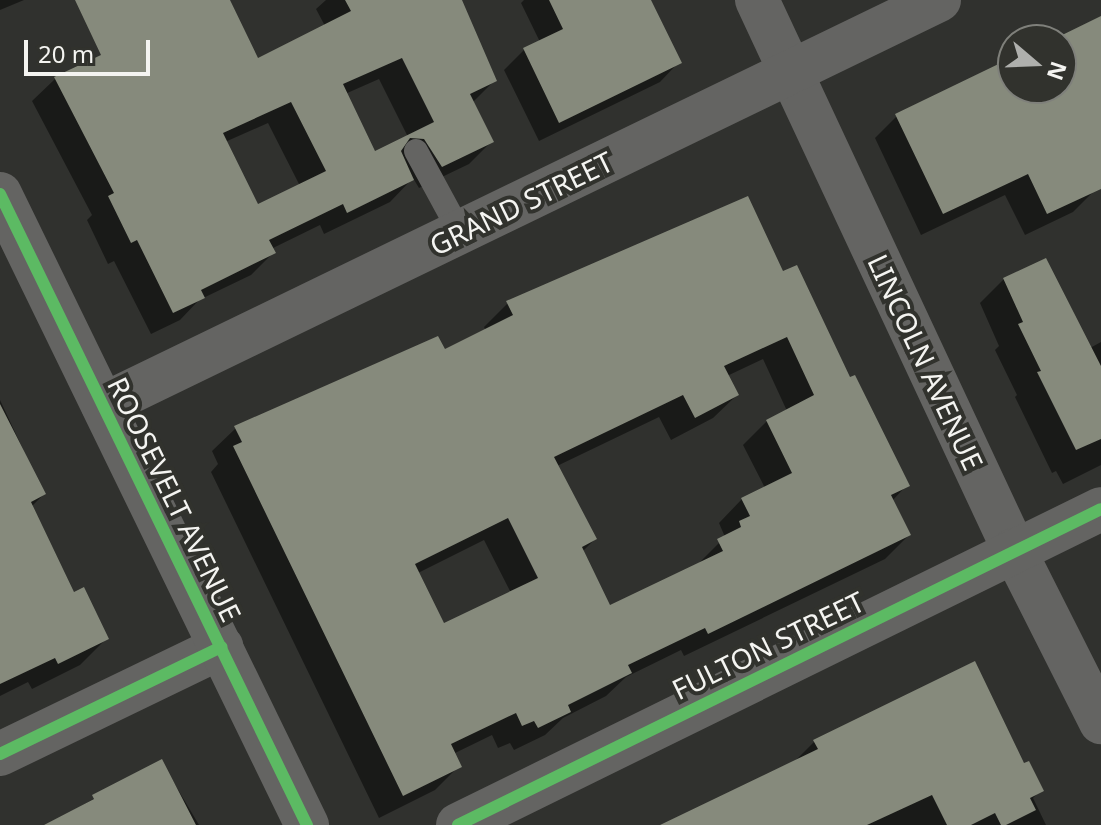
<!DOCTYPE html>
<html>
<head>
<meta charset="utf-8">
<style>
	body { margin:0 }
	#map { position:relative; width:1101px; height:825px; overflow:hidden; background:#30312e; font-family:"Noto Sans",sans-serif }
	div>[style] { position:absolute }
	.shadow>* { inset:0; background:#0007 }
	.building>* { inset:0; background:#868a7c }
	.service>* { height:24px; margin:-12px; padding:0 12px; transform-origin:12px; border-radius:12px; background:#646462 }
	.minor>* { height:44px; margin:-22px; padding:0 22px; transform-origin:22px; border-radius:22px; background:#646462 }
	.tertiary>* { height:44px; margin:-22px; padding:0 22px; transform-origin:22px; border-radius:22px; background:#646462 }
	.cycleway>* { height:12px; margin:-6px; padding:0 6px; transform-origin:6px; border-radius:6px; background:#5cba63 }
	span { translate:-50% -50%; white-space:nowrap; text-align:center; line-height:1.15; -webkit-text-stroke:8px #31322d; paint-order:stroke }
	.street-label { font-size:28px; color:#f4f4f1 }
	.north { position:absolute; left:997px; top:24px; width:80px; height:80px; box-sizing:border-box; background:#31322d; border:2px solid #7f807b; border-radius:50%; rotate:109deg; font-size:22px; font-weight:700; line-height:32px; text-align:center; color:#f4f4f1 }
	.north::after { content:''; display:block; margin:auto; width:28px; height:36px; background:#afb0ad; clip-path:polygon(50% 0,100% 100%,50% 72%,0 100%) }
	.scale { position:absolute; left:24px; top:40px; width:126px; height:36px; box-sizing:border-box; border:4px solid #f4f4f1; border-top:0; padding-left:10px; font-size:24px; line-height:28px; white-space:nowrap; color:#f4f4f1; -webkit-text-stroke:6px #31322d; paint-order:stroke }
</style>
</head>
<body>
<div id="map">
	<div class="shadow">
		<div style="clip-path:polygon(0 0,24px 0,0 10px)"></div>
		<div style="clip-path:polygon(evenodd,138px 0,228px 0,257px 60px,325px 26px,316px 9px,326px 0,460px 0,495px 80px,472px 103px,491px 142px,469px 164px,419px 188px,413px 178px,390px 202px,324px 234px,320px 225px,271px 249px,273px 253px,251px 275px,199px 300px,180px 320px,151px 334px,114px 261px,108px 264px,87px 220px,92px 215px,32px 101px,55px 79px,154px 33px,138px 0,379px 79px,408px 137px,374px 153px,345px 94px,379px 79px,138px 0,268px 123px,300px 186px,258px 207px,225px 142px,268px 123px)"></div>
		<div style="clip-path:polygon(524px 0,643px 0,679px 62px,660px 82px,539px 141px,504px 70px,524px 50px,540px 42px,521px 3px)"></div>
		<div style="clip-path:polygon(1101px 17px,1101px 163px,1095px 190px,1073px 212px,1025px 235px,1005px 195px,921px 235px,875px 138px,897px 116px,1013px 60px,1013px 88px,1061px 88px,1061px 40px,1054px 40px)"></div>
		<div style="clip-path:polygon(evenodd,782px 274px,849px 380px,907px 485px,892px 501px,909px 535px,885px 559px,684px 656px,681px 650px,626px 677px,606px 696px,563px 718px,545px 735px,514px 750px,510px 743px,498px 748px,492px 735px,453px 754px,459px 766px,435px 790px,379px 818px,211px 472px,218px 464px,212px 451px,236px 428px,444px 351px,486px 331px,484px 327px,508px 303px,782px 274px,763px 359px,787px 411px,767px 421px,743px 445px,765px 488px,742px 499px,719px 523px,725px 537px,696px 566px,609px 607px,582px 552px,595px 539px,557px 466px,659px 417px,671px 440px,713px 418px,737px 395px,727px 376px,763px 359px,782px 274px,484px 540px,511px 593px,443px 625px,418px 573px,484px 540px)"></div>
		<div style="clip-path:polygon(1004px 279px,1090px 348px,1101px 342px,1101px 465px,1063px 484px,1056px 471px,1052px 473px,1015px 397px,1017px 395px,995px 350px,999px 346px,980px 303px)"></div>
		<div style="clip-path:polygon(0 400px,44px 494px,31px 507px,73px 594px,106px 639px,80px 665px,32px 689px,28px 682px,0 696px)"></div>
		<div style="clip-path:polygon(814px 742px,1023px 766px,1041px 790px,1033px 798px,1046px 825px,663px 825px,793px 763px)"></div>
		<div style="clip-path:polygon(161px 761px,199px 825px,47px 825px)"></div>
	</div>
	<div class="building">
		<div style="clip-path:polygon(evenodd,75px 0,230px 0,258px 58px,351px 11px,345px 0,462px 0,497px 81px,470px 94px,494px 142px,442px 167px,424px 139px,410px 138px,401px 151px,414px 180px,347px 213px,343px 204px,269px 240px,276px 253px,201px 290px,205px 298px,173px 313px,137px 240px,131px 243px,108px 196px,114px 193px,54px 77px,101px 55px,75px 0,402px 58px,434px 122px,375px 151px,343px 84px,402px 58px,75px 0,291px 102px,326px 171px,258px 204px,223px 133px,291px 102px)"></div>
		<div style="clip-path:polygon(549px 0,651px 0,682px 63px,559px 123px,523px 48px,563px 29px)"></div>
		<div style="clip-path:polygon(1101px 16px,1101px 189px,1047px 214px,1028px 174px,943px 214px,895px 114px,1013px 57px,1013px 88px,1061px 88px,1061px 40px,1052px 40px)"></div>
		<div style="clip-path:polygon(evenodd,748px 196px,783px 271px,797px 265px,850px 377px,855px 375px,910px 486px,891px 495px,911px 535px,708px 634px,705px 628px,628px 665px,632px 673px,568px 705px,571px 712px,538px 728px,534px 721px,522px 726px,516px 713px,451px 744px,462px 767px,403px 796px,233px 446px,242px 442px,234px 426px,438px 336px,445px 349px,513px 315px,506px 301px,748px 196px,787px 337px,814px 395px,766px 420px,792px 473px,741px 498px,750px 516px,739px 521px,741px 527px,717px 539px,723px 551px,610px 605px,582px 547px,597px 539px,554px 457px,683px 395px,695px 418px,739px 395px,724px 366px,787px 337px,748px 196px,508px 518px,538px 578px,444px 623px,415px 564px,508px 518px)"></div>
		<div style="clip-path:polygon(1046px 258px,1101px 366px,1101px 439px,1076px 450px,1037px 372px,1041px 371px,1018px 324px,1023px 322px,1003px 278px)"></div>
		<div style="clip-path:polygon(0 404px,46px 494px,31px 502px,74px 592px,84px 587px,109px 639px,58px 664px,55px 658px,0 684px)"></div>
		<div style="clip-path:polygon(975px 661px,1024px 763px,1029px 761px,1044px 791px,1030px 798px,1036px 810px,1006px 825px,1001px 825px,995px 813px,971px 825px,947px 825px,932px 795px,867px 825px,660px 825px,818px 749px,813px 740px)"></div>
		<div style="clip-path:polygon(162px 759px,196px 825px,44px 825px,94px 799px,92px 795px)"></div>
	</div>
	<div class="service">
		<div style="left:416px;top:151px;width:92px;rotate:61.5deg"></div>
	</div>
	<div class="minor">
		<div style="left:757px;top:0;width:607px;rotate:64.95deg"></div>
		<div style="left:1014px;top:550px;width:193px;rotate:63.2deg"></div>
		<div style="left:103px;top:405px;width:929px;rotate:-25.85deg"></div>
		<div style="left:0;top:754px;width:246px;rotate:-25.8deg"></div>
		<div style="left:458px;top:825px;width:716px;rotate:-26.17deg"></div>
	</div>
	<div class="tertiary">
		<div style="left:0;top:194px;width:702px;rotate:64.06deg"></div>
	</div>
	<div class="cycleway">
		<div style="left:0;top:194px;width:702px;rotate:64.06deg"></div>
		<div style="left:0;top:754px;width:246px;rotate:-25.8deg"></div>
		<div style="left:458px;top:825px;width:716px;rotate:-26.17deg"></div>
	</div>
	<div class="street-label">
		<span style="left:521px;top:203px;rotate:-26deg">GRAND STREET</span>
		<span style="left:926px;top:362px;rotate:65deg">LINCOLN AVENUE</span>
		<span style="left:175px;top:499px;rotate:64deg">ROOSEVELT AVENUE</span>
		<span style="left:768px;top:645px;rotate:-26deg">FULTON STREET</span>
	</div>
	<div class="north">N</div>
	<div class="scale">20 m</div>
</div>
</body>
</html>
